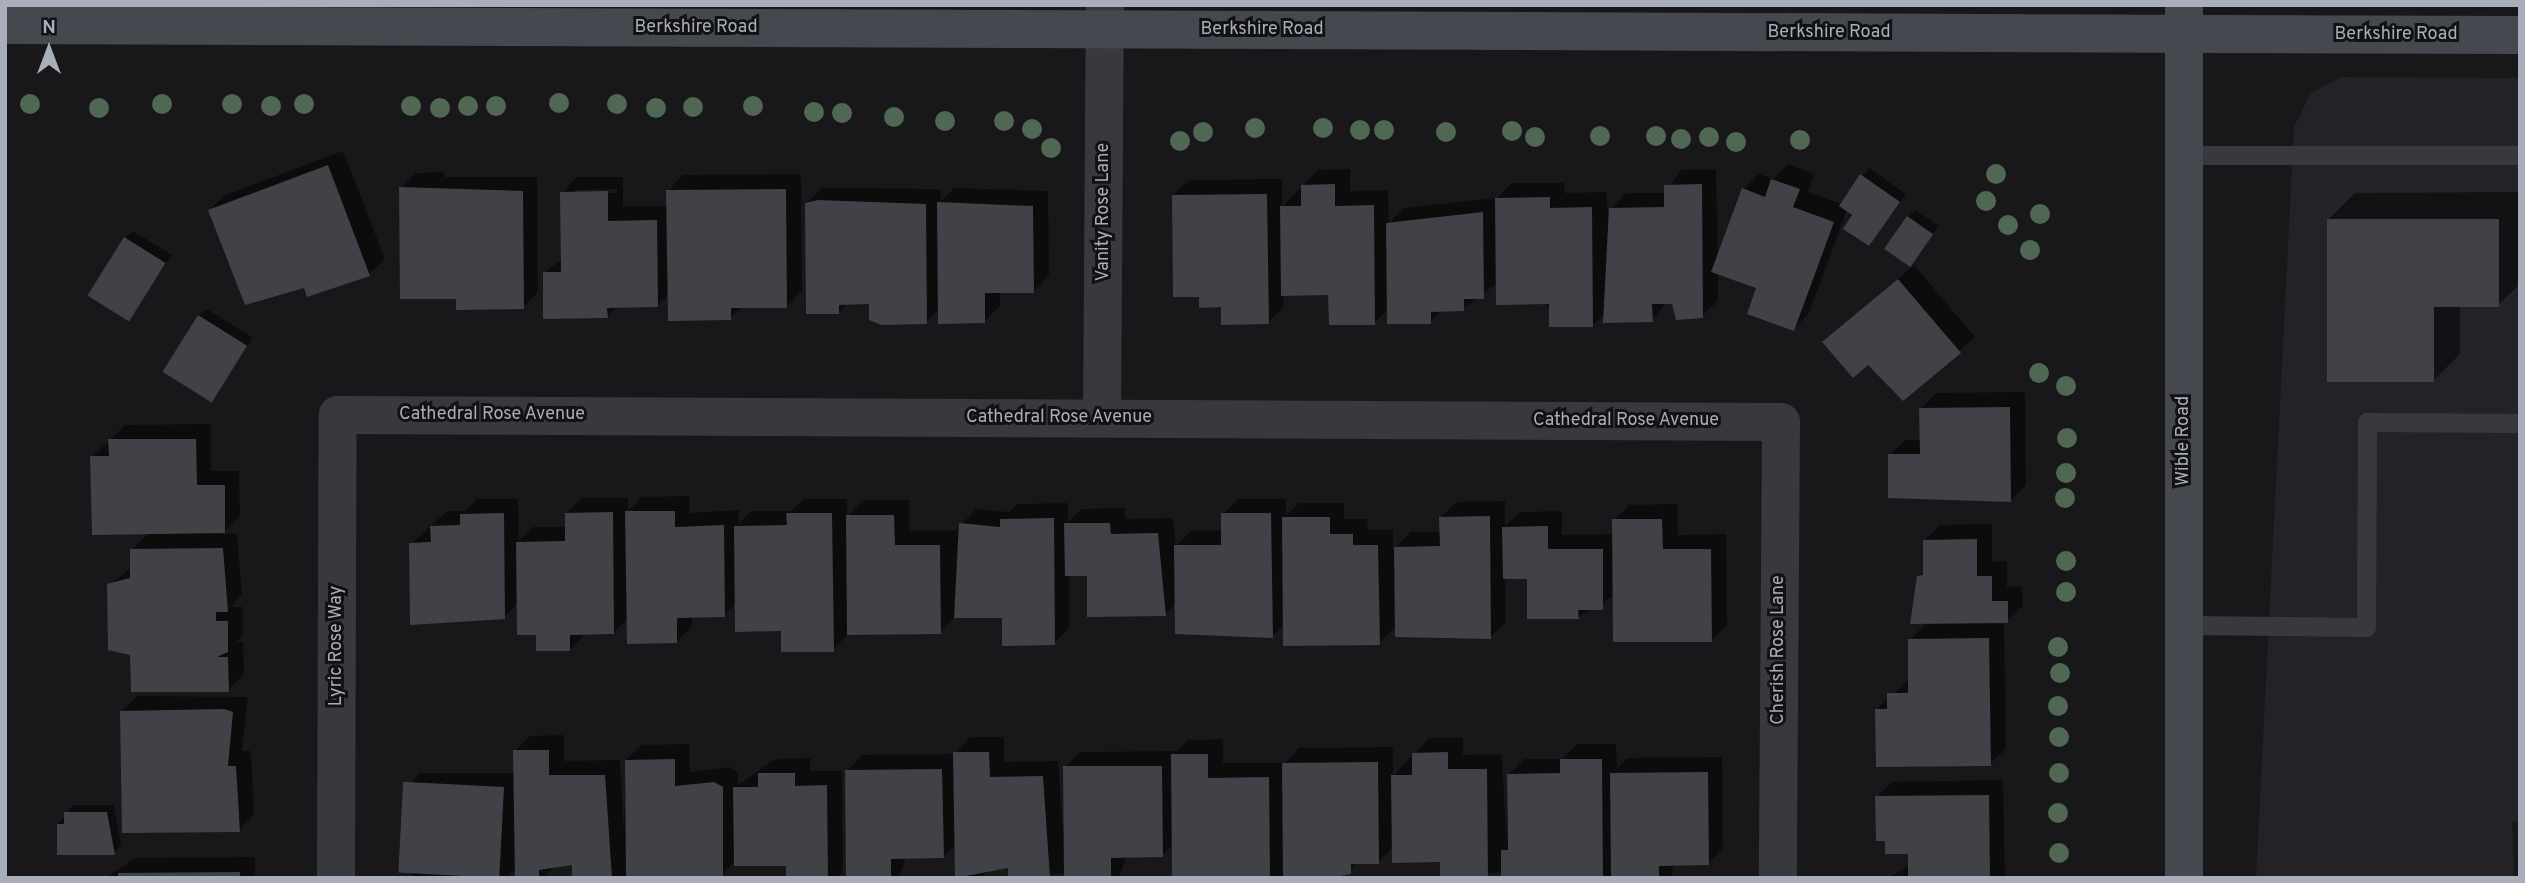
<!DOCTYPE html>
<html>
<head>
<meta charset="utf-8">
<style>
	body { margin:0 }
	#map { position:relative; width:2525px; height:883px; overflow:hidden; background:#18171a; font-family:Overpass,sans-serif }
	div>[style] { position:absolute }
	.built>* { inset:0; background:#232327 }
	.shadow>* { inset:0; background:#0007 }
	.building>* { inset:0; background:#414247; transform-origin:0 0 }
	.lane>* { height:19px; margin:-9.5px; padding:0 9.5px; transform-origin:9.5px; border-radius:9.5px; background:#38393f }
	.street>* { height:38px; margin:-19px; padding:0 19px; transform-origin:19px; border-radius:19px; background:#38393f }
	.secondary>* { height:38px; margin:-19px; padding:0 19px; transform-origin:19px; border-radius:19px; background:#464850 }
	.trees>* { width:20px; height:20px; margin:-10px; border-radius:50%; background:#506753 }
	span { translate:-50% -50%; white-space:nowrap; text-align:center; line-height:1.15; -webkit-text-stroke:6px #121215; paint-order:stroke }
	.street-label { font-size:18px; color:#a9aebb }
	.frame { position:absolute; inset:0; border:7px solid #a9aebb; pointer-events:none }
	.north { position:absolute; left:14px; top:14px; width:70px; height:70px; -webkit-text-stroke:5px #121215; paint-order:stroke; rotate:0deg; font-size:19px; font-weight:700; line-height:28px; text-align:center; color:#a9aebb }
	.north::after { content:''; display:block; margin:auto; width:24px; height:32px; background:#a9aebb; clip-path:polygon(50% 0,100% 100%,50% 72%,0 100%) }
</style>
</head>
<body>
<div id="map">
	<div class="built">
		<div style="clip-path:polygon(2341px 77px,2520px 78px,2520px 822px,2512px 822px,2514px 878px,2256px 878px,2294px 127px,2310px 94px)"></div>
	</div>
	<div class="shadow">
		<div style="clip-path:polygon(343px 151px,385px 259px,369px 274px,305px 286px,210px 210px,225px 195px)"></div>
		<div style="clip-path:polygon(1788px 164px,1814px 174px,1808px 192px,1842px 204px,1869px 168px,1906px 194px,1869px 244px,1847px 210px,1809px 313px,1794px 329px,1758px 287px,1718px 272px,1718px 301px,1702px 316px,1667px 302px,1652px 320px,1606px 313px,1592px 326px,1498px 282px,1463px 309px,1442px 310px,1430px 322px,1389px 308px,1374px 323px,1330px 294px,1283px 294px,1284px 307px,1268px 322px,1201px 295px,1173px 195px,1189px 180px,1282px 179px,1282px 207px,1318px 170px,1350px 169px,1350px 191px,1388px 190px,1389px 223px,1403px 208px,1497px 198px,1512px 183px,1564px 183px,1565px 193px,1606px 192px,1610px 234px,1611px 208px,1626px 193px,1665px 193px,1681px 170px,1716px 169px,1718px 260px,1744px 189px,1759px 174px,1774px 179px)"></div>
		<div style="clip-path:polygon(444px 172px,444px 177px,537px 177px,538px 292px,523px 307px,458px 298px,401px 188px,416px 173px)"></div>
		<div style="clip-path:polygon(evenodd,801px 174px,802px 291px,787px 306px,743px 306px,730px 318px,669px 294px,658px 305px,618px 306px,607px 317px,544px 273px,563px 258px,562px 193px,577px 177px,623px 177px,623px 206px,668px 206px,668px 191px,683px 175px,801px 174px,617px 189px,617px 193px,575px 193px,575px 190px,617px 189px)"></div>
		<div style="clip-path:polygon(822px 188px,940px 189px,941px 201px,954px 188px,1048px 191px,1049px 276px,1034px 291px,1000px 291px,1000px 306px,985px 321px,939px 309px,926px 322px,871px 302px,848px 303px,838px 313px,806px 204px)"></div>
		<div style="clip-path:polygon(2520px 192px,2520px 284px,2498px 305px,2460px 305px,2460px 354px,2433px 381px,2328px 220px,2355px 193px)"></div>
		<div style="clip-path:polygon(1915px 210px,1939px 226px,1910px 264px,1908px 217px)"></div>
		<div style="clip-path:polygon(133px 231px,172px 255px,128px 319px,125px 238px)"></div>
		<div style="clip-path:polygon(1914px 265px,1975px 337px,1904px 399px,1868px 363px,1825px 342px)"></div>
		<div style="clip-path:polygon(207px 309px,253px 338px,210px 400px,199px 316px)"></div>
		<div style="clip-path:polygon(2025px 392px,2026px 485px,2011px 500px,1890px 455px,1905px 440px,1921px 440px,1921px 409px,1936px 393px)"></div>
		<div style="clip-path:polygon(211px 424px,211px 471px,239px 471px,240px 516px,222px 534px,237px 534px,242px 595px,230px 607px,243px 607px,243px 635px,236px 642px,243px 642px,244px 674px,228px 690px,132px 653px,109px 585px,132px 567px,132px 550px,149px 532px,92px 457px,125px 425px)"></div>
		<div style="clip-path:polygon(689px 496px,690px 513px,739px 510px,739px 524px,751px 511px,791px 511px,803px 499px,847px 499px,847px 516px,863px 500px,909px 500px,909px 531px,956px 530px,976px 509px,1009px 512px,1017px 504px,1068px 503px,1068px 522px,1081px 509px,1125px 508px,1125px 519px,1173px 518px,1176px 546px,1191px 531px,1223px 530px,1223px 514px,1238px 499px,1286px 499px,1286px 516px,1299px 503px,1344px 503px,1344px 519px,1367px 519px,1368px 530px,1393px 530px,1393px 550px,1411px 532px,1441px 532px,1441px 517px,1456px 502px,1505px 501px,1505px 526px,1520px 512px,1562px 511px,1562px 535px,1614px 534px,1614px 520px,1629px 505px,1677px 504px,1678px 535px,1726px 534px,1727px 625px,1712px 640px,1614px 596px,1578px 617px,1528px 577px,1505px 577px,1506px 622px,1490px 637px,1397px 625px,1379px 643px,1285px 624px,1272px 637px,1176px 603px,1165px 614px,1089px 574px,1069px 574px,1069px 628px,1054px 643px,1003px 616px,956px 616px,941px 632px,848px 634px,833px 650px,737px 602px,724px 615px,692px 616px,692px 626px,677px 641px,628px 618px,614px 632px,585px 634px,570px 649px,537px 633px,518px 603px,504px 617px,411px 544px,447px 511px,466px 511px,477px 499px,518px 499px,519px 541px,533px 527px,566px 527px,566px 513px,582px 498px,628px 498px,628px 511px,642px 497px)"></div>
		<div style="clip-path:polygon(1992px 524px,1992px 562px,2007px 561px,2007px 587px,2022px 586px,2023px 606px,2004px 622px,2006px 749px,1990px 764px,1877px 709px,1910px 678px,1910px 640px,1927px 622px,1919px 576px,1925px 570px,1925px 540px,1940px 525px)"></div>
		<div style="clip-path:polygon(137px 696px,248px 697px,242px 751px,251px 751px,254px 815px,239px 830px,122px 711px)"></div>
		<div style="clip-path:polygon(564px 735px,564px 761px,620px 760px,624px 834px,626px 760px,642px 745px,689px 744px,690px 772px,730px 767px,738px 772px,738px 785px,775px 759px,810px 758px,810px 771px,842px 771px,843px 872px,837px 878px,787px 878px,787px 864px,735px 861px,723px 874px,573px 878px,573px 863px,554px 867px,543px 878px,516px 878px,516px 868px,507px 878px,413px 878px,405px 788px,420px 773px,515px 773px,515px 751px,530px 736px)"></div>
		<div style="clip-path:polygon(970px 737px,1004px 737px,1004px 762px,1058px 761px,1063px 834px,1065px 767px,1080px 752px,1177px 751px,1188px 740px,1223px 739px,1223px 763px,1285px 763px,1299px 748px,1393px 747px,1393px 776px,1429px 738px,1463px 738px,1463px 755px,1502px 754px,1506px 835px,1508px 775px,1524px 759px,1562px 759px,1577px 744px,1616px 744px,1617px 769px,1627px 758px,1722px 757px,1723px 848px,1708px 863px,1673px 864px,1672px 878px,1504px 878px,1504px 872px,1442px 878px,1441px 861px,1394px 846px,1378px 862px,1359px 862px,1342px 878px,1219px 878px,1174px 844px,1162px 855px,1126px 856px,1119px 878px,1066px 878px,1066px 873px,1010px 878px,1010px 866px,989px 869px,980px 878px,957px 878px,956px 844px,943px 857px,906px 857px,899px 878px,848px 878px,847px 771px,862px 755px,955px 754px)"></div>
		<div style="clip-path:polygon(2003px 780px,2005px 878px,1888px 878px,1910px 865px,1910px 852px,1886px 839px,1877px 797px,1892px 782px)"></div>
		<div style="clip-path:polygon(73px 805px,114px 805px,121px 845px,114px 853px,58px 824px)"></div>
		<div style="clip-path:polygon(255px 857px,255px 878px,105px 878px,136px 858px)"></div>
	</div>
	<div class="building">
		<div style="clip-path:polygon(328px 165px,370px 276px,307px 297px,304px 288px,245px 305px,208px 210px)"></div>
		<div style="clip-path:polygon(1860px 174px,1900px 202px,1869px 246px,1843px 229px,1852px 215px,1839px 206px)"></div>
		<div style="clip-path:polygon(1771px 179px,1800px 189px,1793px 207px,1834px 222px,1794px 331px,1747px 314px,1756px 288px,1711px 272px,1742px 188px,1765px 197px)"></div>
		<div style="clip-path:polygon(1335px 184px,1335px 206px,1374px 205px,1375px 325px,1329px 325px,1328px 295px,1281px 296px,1280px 206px,1301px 206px,1301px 185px)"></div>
		<div style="clip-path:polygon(1702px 184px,1703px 318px,1676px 320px,1672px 304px,1652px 304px,1653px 322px,1603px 323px,1609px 208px,1664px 207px,1664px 185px)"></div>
		<div style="clip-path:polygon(399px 187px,523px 191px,524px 309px,456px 310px,456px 299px,400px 299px)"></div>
		<div style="clip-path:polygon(786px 189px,787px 308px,731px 308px,731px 320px,668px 321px,666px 190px)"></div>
		<div style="clip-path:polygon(608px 191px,608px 221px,657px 220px,658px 307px,607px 308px,608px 318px,543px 319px,543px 272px,561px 272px,560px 192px)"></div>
		<div style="clip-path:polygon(1267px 194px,1269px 324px,1221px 325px,1221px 307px,1199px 308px,1199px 297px,1173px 297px,1172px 195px)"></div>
		<div style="clip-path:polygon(1550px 197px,1550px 208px,1592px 207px,1593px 327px,1549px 327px,1549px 304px,1496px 305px,1495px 198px)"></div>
		<div style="clip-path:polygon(818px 200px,926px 204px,927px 324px,881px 325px,869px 320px,869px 304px,839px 305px,839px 314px,806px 314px,805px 203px)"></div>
		<div style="clip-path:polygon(937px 202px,1033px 206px,1034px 293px,985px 293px,985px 323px,938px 324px)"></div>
		<div style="clip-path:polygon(1483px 212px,1484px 299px,1464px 299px,1464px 311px,1431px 312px,1431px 324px,1387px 324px,1386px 223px)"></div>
		<div style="left:1907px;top:216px;width:32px;height:40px;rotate:35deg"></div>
		<div style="clip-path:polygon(2327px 219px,2499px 219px,2499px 307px,2434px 307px,2434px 382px,2327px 382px)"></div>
		<div style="left:124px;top:237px;width:49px;height:69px;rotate:32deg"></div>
		<div style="clip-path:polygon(1898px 279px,1961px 353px,1903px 401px,1868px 365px,1853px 378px,1822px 342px)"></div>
		<div style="left:198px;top:315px;width:58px;height:67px;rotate:32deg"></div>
		<div style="clip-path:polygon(2010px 407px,2011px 502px,1888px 498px,1888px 454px,1920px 454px,1919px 408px)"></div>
		<div style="clip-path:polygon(108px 439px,196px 439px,197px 485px,225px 485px,225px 533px,92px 535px,90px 456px,109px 456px)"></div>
		<div style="clip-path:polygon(625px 511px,675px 511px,675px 527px,724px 525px,725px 617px,677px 618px,677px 643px,627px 644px)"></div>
		<div style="clip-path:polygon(613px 512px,614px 634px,570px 635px,570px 651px,536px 651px,536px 635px,517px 635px,516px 542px,565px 541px,565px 513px)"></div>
		<div style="clip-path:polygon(504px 513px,505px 619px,410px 625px,409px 543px,431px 542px,430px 526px,460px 525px,460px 514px)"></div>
		<div style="clip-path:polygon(786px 513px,832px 513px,834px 652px,781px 652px,781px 631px,735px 632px,734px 526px,787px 525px)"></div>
		<div style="clip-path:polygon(1221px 513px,1271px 513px,1273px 638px,1175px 634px,1174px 545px,1221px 545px)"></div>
		<div style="clip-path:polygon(846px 515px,894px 515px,895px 545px,940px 545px,941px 634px,847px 635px)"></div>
		<div style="clip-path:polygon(1490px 516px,1491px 639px,1395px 637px,1394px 547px,1440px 546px,1439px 517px)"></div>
		<div style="clip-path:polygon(1282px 517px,1330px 517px,1330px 534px,1353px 534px,1353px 545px,1378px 545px,1380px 645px,1283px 646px)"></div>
		<div style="clip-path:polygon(1054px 518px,1055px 645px,1002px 646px,1002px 618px,954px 618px,959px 523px,1000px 527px,1000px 519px)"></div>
		<div style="clip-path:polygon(1612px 519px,1662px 519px,1663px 549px,1711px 549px,1712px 642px,1613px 642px)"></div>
		<div style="clip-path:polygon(1064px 523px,1110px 523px,1111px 534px,1158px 533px,1166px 616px,1087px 617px,1087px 576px,1065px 576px)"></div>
		<div style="clip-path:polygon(1548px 526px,1548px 549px,1603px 549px,1603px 610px,1578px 610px,1579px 619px,1527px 619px,1527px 579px,1503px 579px,1502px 527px)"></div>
		<div style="clip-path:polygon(1977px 539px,1977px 576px,1992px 576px,1992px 601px,2008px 601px,2008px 623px,1910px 624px,1917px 576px,1923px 575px,1923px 540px)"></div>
		<div style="clip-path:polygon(223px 548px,228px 612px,216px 612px,216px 621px,228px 621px,228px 652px,217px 657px,228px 657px,229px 692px,131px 692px,130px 655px,108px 650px,107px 584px,130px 578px,130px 549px)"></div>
		<div style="clip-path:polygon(1989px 638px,1991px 766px,1876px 767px,1875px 709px,1887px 709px,1887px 693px,1908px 693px,1908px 639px)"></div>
		<div style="clip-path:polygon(224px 709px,233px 712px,228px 766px,236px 766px,240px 832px,122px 833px,120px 711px)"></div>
		<div style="clip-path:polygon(513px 750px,549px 750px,549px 775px,605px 775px,612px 878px,572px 878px,572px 865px,539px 870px,539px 878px,515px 878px)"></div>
		<div style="clip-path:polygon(953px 752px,989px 752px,990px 777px,1043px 776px,1050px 878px,1008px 878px,1008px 868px,955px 878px)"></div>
		<div style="clip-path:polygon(1448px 752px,1448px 769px,1487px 769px,1488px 878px,1440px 878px,1440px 862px,1392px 863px,1391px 775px,1412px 775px,1412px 753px)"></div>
		<div style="clip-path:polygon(1171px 754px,1208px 754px,1208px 778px,1269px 777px,1270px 878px,1172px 878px)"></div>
		<div style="clip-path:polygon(675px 759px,675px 786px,714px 782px,723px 787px,723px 876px,626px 878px,625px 760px)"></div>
		<div style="clip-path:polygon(1560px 759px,1602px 759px,1603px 878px,1501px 878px,1501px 850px,1508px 850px,1507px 774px,1560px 773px)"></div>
		<div style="clip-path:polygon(1378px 762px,1379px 864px,1351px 864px,1351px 874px,1330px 878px,1283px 878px,1282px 763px)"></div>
		<div style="clip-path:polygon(1063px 766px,1162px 766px,1163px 857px,1111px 858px,1111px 878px,1064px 878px)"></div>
		<div style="clip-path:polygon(942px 769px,944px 858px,891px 859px,891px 878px,846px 878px,845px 770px)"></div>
		<div style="clip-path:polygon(1708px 772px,1709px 865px,1659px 866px,1659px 878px,1611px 878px,1610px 773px)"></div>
		<div style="clip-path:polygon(758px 773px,795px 773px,795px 786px,827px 785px,828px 878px,786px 878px,786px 866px,734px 866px,733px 787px,758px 787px)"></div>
		<div style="left:504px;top:787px;width:91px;height:101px;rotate:93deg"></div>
		<div style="clip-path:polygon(1989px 795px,1990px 878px,1908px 878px,1908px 854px,1885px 854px,1885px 841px,1876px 841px,1875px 796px)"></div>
		<div style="clip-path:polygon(64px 812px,107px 812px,115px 855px,57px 855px,57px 824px,64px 824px)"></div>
		<div style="clip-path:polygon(240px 872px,240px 878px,118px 878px,118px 873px)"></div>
	</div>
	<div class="lane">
		<div style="left:2184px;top:155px;width:336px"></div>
		<div style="left:2184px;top:625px;width:182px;rotate:0.6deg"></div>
		<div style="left:2366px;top:627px;width:205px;rotate:-89.7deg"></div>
		<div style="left:2367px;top:422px;width:153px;rotate:0.4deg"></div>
	</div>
	<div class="street">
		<div style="left:1102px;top:418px;width:413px;rotate:-89.6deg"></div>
		<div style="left:336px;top:878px;width:463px;rotate:-89.8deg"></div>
		<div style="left:338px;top:415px;width:1443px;rotate:0.28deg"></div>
		<div style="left:1781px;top:422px;width:456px;rotate:90.4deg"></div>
	</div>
	<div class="secondary">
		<div style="left:2184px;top:5px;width:873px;rotate:90deg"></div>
		<div style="left:5px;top:25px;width:2515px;rotate:0.23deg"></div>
	</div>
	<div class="trees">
		<div style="left:559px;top:103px"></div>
		<div style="left:30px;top:104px"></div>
		<div style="left:162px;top:104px"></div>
		<div style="left:232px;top:104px"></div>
		<div style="left:304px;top:104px"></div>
		<div style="left:617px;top:104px"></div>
		<div style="left:271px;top:106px"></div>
		<div style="left:411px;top:106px"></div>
		<div style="left:468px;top:106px"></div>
		<div style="left:496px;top:106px"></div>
		<div style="left:753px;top:106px"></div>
		<div style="left:693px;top:107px"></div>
		<div style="left:99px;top:108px"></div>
		<div style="left:440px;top:108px"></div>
		<div style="left:656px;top:108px"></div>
		<div style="left:814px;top:112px"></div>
		<div style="left:842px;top:113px"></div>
		<div style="left:894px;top:117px"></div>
		<div style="left:945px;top:121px"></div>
		<div style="left:1004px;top:121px"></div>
		<div style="left:1255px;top:128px"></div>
		<div style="left:1323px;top:128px"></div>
		<div style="left:1032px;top:129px"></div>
		<div style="left:1360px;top:130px"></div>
		<div style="left:1384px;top:130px"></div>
		<div style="left:1512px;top:131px"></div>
		<div style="left:1203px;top:132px"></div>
		<div style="left:1446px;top:132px"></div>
		<div style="left:1600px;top:136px"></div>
		<div style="left:1656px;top:136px"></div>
		<div style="left:1535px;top:137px"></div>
		<div style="left:1709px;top:137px"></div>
		<div style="left:1681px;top:139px"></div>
		<div style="left:1800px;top:140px"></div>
		<div style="left:1180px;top:141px"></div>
		<div style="left:1736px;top:142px"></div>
		<div style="left:1051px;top:148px"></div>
		<div style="left:1996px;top:174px"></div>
		<div style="left:1986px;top:201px"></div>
		<div style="left:2040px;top:214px"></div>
		<div style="left:2008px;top:225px"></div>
		<div style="left:2030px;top:250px"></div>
		<div style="left:2039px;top:373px"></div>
		<div style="left:2066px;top:386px"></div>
		<div style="left:2067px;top:438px"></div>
		<div style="left:2066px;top:473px"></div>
		<div style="left:2065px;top:498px"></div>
		<div style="left:2066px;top:561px"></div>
		<div style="left:2066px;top:592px"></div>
		<div style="left:2058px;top:647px"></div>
		<div style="left:2060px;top:673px"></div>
		<div style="left:2058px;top:706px"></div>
		<div style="left:2059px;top:737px"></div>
		<div style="left:2059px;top:773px"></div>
		<div style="left:2058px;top:813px"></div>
		<div style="left:2059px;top:853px"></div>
	</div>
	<div class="street-label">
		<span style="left:696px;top:28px">Berkshire Road</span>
		<span style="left:1262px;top:30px">Berkshire Road</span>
		<span style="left:1829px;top:33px">Berkshire Road</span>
		<span style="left:2396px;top:35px">Berkshire Road</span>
		<span style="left:1104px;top:212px;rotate:-90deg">Vanity Rose Lane</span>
		<span style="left:492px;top:415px">Cathedral Rose Avenue</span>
		<span style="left:1059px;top:418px">Cathedral Rose Avenue</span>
		<span style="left:1626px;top:421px">Cathedral Rose Avenue</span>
		<span style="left:2184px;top:441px;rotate:-90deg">Wible Road</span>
		<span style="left:337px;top:646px;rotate:-90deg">Lyric Rose Way</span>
		<span style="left:1779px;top:650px;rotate:-90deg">Cherish Rose Lane</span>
	</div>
	<div class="frame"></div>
	<div class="north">N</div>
</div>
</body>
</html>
